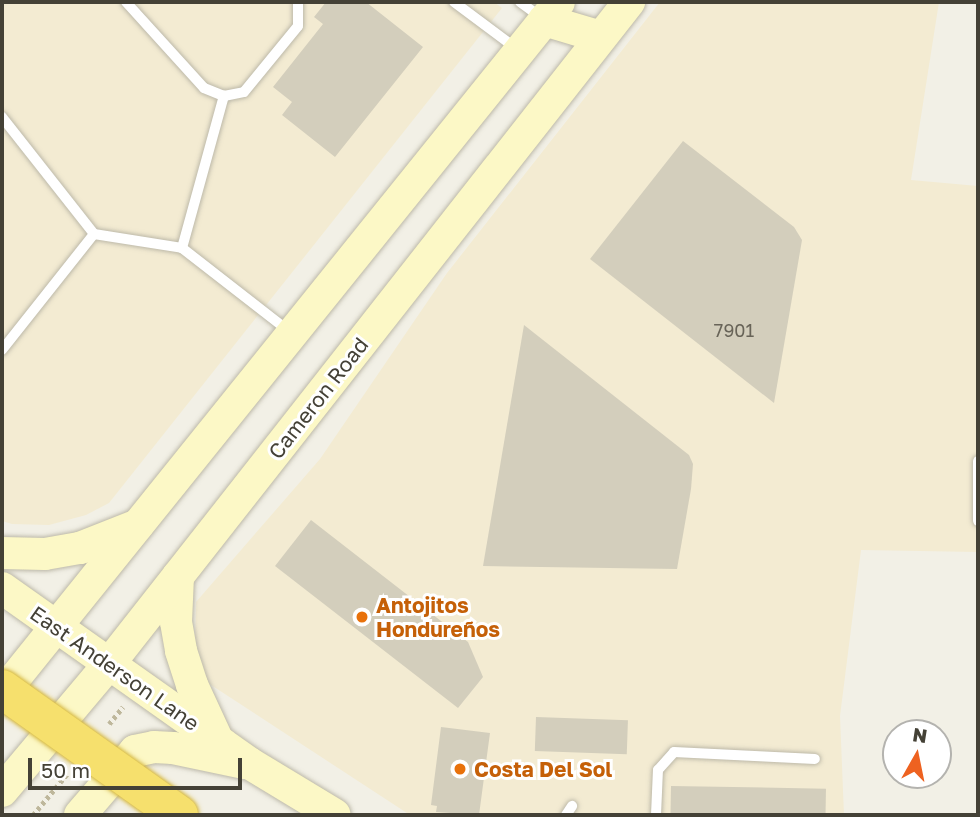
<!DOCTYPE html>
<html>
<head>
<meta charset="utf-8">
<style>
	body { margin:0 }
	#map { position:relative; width:980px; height:817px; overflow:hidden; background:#f2f0e6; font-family:"Golos Text",sans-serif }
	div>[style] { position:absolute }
	.commercial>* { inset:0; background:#f3ebd2 }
	.building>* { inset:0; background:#d3cebc; transform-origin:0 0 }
	.path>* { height:4.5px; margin-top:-2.25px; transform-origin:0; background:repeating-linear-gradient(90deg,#beb79b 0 3.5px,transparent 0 7px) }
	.roads { filter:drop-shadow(0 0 2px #bdb9a9) drop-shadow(0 0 2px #bdb9a9) }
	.lane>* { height:10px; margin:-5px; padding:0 5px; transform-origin:5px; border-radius:5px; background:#fff }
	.secondary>* { height:32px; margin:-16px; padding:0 16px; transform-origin:16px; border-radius:16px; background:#fcf8c6 }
	.bridges { filter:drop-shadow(0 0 2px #d5b73d) drop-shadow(0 0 2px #d5b73d) }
	.highway-bridge>* { height:38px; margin:-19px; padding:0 19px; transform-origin:19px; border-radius:19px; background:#f6e06d }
	.dots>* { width:19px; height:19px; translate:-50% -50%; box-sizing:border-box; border:4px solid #fff; border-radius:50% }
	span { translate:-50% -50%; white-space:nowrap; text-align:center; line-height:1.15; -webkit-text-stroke:6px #fff; paint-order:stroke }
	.number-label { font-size:18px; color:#686458 }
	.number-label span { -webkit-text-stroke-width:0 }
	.street-label { font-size:21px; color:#444136 }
	.food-label { font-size:21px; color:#c56008; font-weight:700 }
	.left { translate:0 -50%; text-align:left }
	.frame { position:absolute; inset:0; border:4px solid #444136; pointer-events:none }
	.north { position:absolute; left:882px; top:719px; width:70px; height:70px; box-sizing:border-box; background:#fff; border:2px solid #b4b3af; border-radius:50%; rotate:9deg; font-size:19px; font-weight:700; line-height:28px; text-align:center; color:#444136 }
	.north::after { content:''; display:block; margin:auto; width:24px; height:32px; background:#ee6220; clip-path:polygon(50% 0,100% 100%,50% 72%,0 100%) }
	.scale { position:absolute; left:28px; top:758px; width:214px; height:32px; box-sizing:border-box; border:4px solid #444136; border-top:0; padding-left:9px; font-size:21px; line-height:24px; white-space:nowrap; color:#444136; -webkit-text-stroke:5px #fff; paint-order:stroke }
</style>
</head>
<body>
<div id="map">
	<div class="commercial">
		<div style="clip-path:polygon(2px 2px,494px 2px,502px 8px,109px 503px,86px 515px,49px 525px,12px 524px,2px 521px)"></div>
		<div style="clip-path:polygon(660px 2px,939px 2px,911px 180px,978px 186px,978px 552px,861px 550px,840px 716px,844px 815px,410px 815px,208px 683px,195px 649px,196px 602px,320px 459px,447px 273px)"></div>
	</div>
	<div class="building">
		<div style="clip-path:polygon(326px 2px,366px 2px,423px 47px,335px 157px,282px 115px,292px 102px,273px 87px,323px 24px,314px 17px)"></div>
		<div style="clip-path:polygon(683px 141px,794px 227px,802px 240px,774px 403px,590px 259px)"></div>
		<div style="clip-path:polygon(524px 325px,689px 455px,693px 464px,691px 489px,677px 569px,483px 566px)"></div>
		<div style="clip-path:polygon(311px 520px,468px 642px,483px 677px,458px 708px,275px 566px)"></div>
		<div style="left:536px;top:717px;width:92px;height:34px;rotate:2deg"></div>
		<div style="clip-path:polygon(441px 727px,490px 733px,479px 815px,436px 812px,437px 806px,431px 805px)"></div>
		<div style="left:671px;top:786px;width:155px;height:29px;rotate:1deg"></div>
	</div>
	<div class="path">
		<div style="left:109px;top:724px;width:22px;rotate:-51deg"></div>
		<div style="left:33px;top:815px;width:53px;rotate:-50.3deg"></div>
	</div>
	<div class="roads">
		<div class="lane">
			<div style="left:126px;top:2px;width:116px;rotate:47.8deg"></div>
			<div style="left:204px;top:88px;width:22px;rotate:22deg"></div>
			<div style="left:224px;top:96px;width:20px;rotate:-11deg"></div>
			<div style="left:244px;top:92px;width:85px;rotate:-50.7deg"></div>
			<div style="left:298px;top:26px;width:24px;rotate:-90deg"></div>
			<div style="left:454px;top:2px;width:79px;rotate:36.7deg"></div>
			<div style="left:520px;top:2px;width:27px;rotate:36deg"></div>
			<div style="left:2px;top:117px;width:149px;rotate:51.8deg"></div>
			<div style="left:94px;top:234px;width:89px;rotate:9deg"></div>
			<div style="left:182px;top:248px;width:137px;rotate:37.9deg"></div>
			<div style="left:182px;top:248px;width:158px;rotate:-74.6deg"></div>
			<div style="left:2px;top:350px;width:148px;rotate:-51.6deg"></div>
			<div style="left:978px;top:461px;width:60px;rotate:90deg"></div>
			<div style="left:566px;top:815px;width:11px;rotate:-56deg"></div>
			<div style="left:656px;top:815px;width:45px;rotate:-87.5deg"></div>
			<div style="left:658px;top:770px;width:24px;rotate:-48deg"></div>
			<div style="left:674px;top:752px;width:141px;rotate:2.8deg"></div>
		</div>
		<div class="secondary">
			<div style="left:544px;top:20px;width:59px;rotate:16.6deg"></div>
			<div style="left:2px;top:553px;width:43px;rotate:1.3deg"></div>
			<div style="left:45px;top:554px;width:36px;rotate:-10deg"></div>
			<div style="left:80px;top:548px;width:62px;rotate:-21.6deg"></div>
			<div style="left:178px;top:576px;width:46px;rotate:92.5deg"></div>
			<div style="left:176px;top:622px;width:29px;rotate:80deg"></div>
			<div style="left:181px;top:651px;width:36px;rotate:72deg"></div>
			<div style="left:192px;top:685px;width:57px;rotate:65.2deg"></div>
			<div style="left:2px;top:588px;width:303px;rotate:35.3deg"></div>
			<div style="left:249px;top:763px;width:100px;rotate:31.2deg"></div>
			<div style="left:2px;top:694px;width:888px;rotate:-51.17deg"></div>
			<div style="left:2px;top:791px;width:166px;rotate:-49.9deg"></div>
			<div style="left:109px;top:664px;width:842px;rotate:-51.85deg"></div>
			<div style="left:80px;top:815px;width:84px;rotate:-49.3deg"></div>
			<div style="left:135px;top:751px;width:19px;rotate:-12deg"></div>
			<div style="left:154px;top:747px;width:19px;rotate:3deg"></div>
			<div style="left:173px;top:748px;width:73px;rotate:11.9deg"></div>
		</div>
	</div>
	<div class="bridges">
		<div class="highway-bridge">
			<div style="left:2px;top:689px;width:217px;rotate:35.4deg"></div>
		</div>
	</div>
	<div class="dots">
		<div style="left:362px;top:617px;background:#e8710a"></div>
		<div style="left:460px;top:769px;background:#e8710a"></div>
	</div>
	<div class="number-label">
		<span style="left:734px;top:330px">7901</span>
	</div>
	<div class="street-label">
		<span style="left:318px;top:398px;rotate:-52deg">Cameron Road</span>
		<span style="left:115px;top:668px;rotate:35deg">East Anderson Lane</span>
	</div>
	<div class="food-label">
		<span class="left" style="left:376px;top:617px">Antojitos<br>Hondureños</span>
		<span class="left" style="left:474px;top:769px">Costa Del Sol</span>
	</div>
	<div class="frame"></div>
	<div class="north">N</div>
	<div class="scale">50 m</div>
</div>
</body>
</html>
